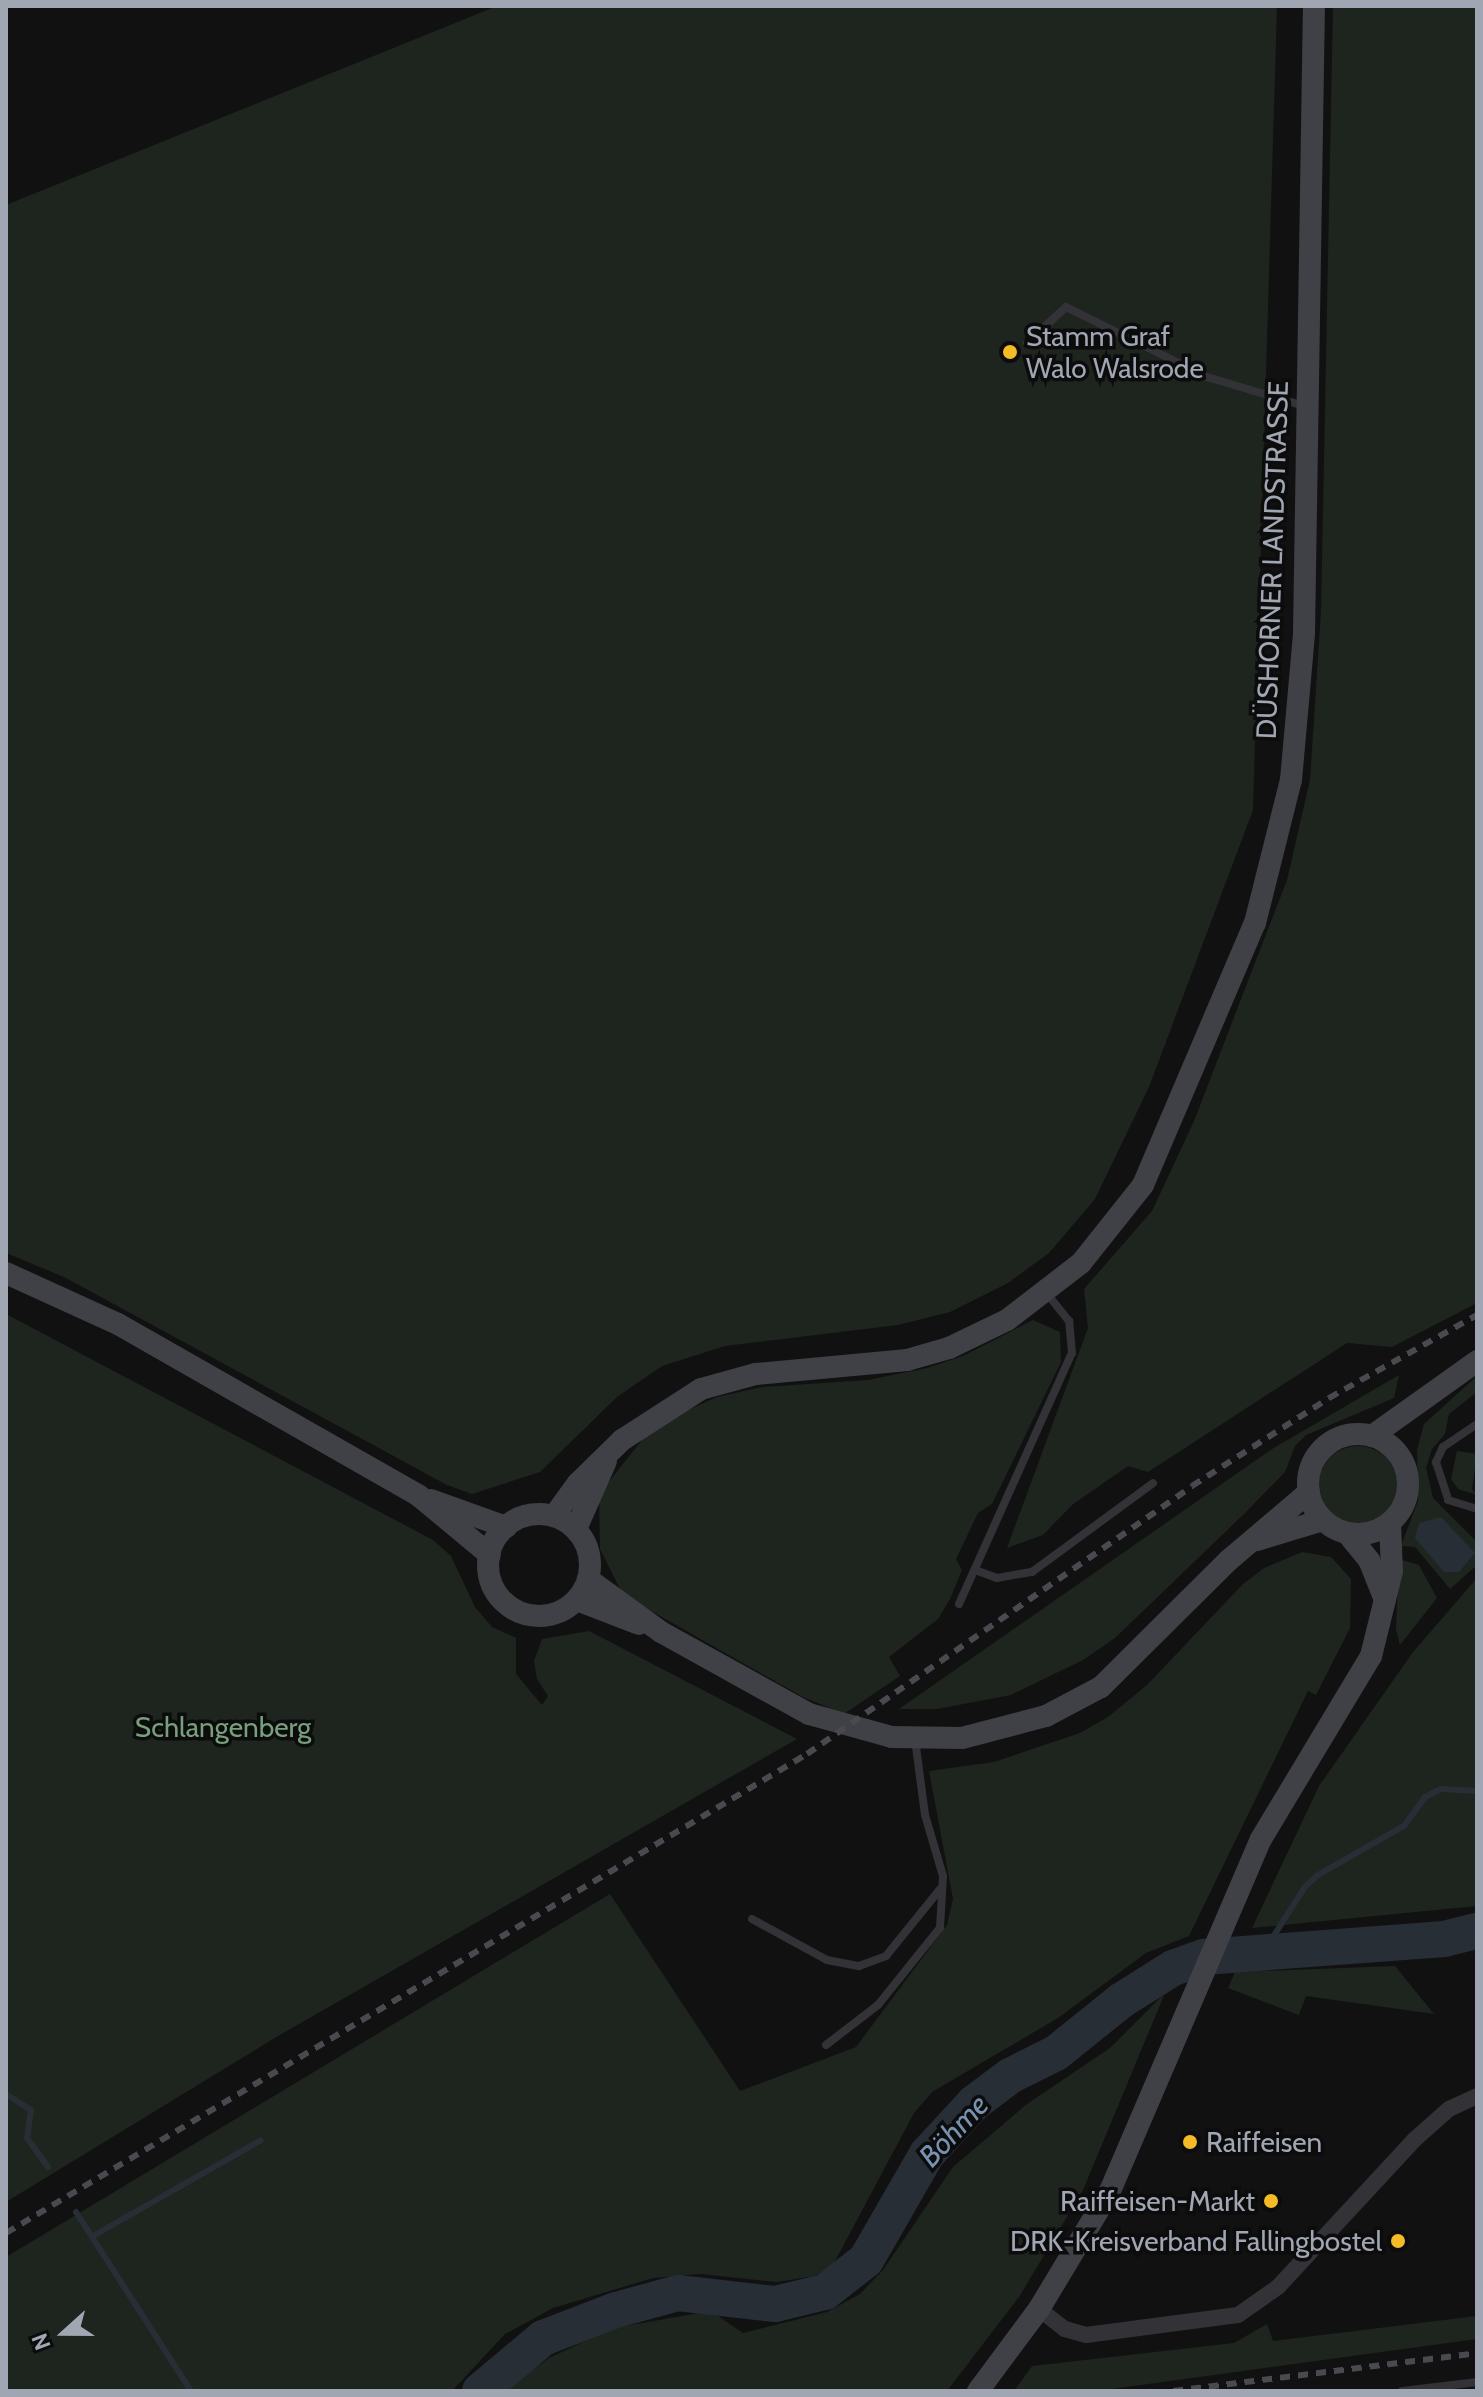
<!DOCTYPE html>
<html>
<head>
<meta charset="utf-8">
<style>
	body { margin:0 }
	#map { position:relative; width:1483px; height:2397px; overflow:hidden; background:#111112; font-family:Cabin,sans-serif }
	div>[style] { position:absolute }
	.green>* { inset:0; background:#1d251e }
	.round { border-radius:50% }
	.water>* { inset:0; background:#272e36 }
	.stream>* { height:6px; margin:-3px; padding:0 3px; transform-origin:3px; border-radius:3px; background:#272e36 }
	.river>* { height:36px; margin:-18px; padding:0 18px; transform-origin:18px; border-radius:18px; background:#272e36 }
	.lane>* { height:8px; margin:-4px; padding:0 4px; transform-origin:4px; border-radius:4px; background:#323237 }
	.street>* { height:16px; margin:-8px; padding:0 8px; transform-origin:8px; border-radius:8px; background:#323237 }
	.secondary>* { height:22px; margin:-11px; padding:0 11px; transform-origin:11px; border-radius:11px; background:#404147 }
	.secondary>.ring { margin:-11px; padding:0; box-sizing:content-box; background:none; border:22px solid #404147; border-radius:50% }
	.rail>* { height:6px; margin-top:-3px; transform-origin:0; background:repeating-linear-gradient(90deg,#494a50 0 10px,transparent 0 18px) }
	.dots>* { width:22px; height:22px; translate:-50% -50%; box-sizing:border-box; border:4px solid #0c0c0d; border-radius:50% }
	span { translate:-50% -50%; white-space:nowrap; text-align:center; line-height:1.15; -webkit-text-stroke:7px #0c0c0d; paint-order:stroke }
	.poi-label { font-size:28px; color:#a1a6b3 }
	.left { translate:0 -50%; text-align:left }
	.right { translate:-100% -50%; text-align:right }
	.street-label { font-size:28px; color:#a1a6b3 }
	.park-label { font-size:28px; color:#789f7c }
	.water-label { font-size:30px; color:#7792b0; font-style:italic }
	.frame { position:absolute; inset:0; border:8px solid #a1a6b3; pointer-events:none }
	.north { position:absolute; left:24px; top:2293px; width:80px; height:80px; -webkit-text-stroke:6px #0c0c0d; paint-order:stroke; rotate:249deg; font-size:22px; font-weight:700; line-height:32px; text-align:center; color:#a1a6b3 }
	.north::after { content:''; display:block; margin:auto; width:28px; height:36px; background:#a1a6b3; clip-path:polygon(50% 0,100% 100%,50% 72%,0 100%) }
</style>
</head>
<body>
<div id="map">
	<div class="green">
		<div style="clip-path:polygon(497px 6px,1277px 6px,1253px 810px,1149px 1087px,1095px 1199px,1049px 1253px,1008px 1283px,950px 1312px,898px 1325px,725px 1346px,662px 1366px,617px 1397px,540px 1472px,472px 1494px,447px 1485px,64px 1277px,6px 1253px,6px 205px)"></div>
		<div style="clip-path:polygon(1333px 6px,1477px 6px,1477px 1303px,1392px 1347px,1347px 1343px,1148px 1472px,1128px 1466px,1072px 1505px,1043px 1535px,1007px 1548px,1088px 1328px,1084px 1289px,1152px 1211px,1194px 1121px,1287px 880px,1310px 780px,1321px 611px)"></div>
		<div style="clip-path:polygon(6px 1314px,433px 1540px,451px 1556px,475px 1607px,492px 1627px,516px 1638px,516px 1674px,542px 1705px,548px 1696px,537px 1679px,534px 1661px,542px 1639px,589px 1631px,797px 1739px,278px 2036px,6px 2202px)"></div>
		<div style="clip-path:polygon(1033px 1320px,1060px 1332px,1061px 1362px,992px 1504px,978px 1513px,956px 1559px,962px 1570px,950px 1599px,938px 1619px,889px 1657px,900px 1676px,844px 1714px,803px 1697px,623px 1595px,600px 1549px,599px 1494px,643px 1439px,679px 1414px,717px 1397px,762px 1387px,868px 1380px,927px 1368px,963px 1356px)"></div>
		<div style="clip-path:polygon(1399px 1375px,1394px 1398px,1306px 1435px,1295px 1446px,1285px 1472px,1245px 1513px,1115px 1638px,1083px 1660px,1011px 1695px,937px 1709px,899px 1709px,1272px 1449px)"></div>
		<div style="clip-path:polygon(1477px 1376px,1477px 1392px,1449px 1414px,1445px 1434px,1432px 1449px,1426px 1468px,1433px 1498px,1477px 1542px,1477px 1565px,1450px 1589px,1415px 1547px,1401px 1546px,1418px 1501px,1417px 1450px,1424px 1424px)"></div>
		<div class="round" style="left:1318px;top:1446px;width:80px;height:80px"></div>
		<div style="clip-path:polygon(1457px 1451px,1477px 1454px,1472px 1489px,1477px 1495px,1458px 1489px,1451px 1479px)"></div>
		<div style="clip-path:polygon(1302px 1552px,1331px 1557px,1351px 1579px,1350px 1628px,1316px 1695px,1308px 1691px,1189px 1936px,1146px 1953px,1058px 2018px,932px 2092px,914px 2113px,833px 2265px,815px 2276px,777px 2282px,701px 2274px,653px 2278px,553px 2308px,505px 2334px,452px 2391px,6px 2391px,6px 2257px,610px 1894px,740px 2091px,856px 2047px,947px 1925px,953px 1899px,929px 1771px,994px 1762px,1080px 1733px,1108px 1717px,1147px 1685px,1243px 1584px,1264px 1568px)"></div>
		<div style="clip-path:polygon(1399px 1559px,1419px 1565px,1437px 1598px,1400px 1645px,1396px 1630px)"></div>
		<div style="clip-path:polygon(1477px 1578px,1477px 1906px,1252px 1928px,1319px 1786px,1413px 1652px)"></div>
		<div style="clip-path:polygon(1395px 1966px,1434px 2014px,1306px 1996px,1299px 2015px,1228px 1988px,1235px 1972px)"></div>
		<div style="clip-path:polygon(1165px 1993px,1083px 2190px,1019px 2297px,947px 2391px,503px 2391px,549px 2358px,613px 2328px,711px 2311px,743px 2333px,827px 2312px,860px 2294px,883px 2270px,953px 2167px,1027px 2104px,1110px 2048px)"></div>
		<div style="clip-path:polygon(1477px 2316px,1477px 2339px,1097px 2391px,1014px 2391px,1032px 2366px,1234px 2343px,1267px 2324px,1273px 2341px)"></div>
	</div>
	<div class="water">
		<div style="clip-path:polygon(1441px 1517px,1475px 1553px,1459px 1572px,1444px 1572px,1415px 1538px,1419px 1523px)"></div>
	</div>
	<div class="stream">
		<div style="left:1264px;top:1951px;width:76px;rotate:-57.4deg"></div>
		<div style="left:1305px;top:1887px;width:18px;rotate:-43deg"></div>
		<div style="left:1318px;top:1875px;width:99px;rotate:-29.7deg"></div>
		<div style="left:1404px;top:1826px;width:36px;rotate:-54deg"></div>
		<div style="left:1425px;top:1797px;width:18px;rotate:-27deg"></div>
		<div style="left:1441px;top:1789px;width:36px;rotate:3deg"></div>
		<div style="left:6px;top:2094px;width:30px;rotate:33deg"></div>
		<div style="left:31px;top:2110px;width:28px;rotate:98deg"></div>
		<div style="left:27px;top:2138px;width:36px;rotate:54deg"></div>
		<div style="left:76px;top:2212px;width:213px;rotate:57.3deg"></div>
		<div style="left:93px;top:2236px;width:193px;rotate:-29.7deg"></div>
	</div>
	<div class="river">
		<div style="left:480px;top:2391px;width:82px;rotate:-40.1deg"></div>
		<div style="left:543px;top:2338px;width:78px;rotate:-21deg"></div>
		<div style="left:616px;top:2310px;width:64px;rotate:-15.3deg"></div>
		<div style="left:678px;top:2293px;width:98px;rotate:6.5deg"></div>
		<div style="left:775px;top:2304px;width:51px;rotate:-13.5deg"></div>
		<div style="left:825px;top:2292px;width:52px;rotate:-38deg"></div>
		<div style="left:866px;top:2260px;width:122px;rotate:-60.1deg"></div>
		<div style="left:927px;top:2154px;width:69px;rotate:-47.3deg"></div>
		<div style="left:974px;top:2103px;width:45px;rotate:-36.9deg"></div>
		<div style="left:1010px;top:2076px;width:51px;rotate:-26.6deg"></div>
		<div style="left:1056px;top:2053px;width:85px;rotate:-38.8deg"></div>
		<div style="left:1122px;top:2000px;width:60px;rotate:-32.1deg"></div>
		<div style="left:1173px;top:1968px;width:33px;rotate:-20deg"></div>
		<div style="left:1204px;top:1957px;width:241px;rotate:-4.3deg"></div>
		<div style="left:1444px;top:1939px;width:34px;rotate:-14deg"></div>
	</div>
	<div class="lane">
		<div style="left:1027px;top:343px;width:53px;rotate:-42.7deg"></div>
		<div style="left:1066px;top:307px;width:157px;rotate:26.4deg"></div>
		<div style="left:1207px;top:377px;width:101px;rotate:16.6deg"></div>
		<div style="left:1477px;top:1424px;width:41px;rotate:145.9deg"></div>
		<div style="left:1443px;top:1447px;width:17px;rotate:115deg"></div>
		<div style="left:1436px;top:1462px;width:40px;rotate:72deg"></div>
		<div style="left:1448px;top:1500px;width:30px;rotate:17deg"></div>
		<div style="left:975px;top:1570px;width:23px;rotate:20deg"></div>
		<div style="left:997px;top:1578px;width:36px;rotate:-10deg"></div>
		<div style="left:1032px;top:1572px;width:150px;rotate:-36.3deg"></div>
		<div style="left:959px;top:1604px;width:275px;rotate:-65.8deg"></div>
		<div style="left:1072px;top:1353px;width:32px;rotate:-95deg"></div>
		<div style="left:1069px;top:1321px;width:35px;rotate:-129deg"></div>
		<div style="left:752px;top:1919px;width:85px;rotate:28.7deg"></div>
		<div style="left:827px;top:1960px;width:33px;rotate:11deg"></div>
		<div style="left:859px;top:1966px;width:29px;rotate:-20deg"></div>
		<div style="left:886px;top:1956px;width:87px;rotate:-51deg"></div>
		<div style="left:826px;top:2045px;width:66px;rotate:-37.6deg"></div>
		<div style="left:878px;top:2005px;width:99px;rotate:-51.2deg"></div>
		<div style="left:940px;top:1928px;width:52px;rotate:-86.7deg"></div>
		<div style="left:943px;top:1876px;width:64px;rotate:-106.4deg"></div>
		<div style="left:925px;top:1815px;width:77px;rotate:-97.5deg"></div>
		<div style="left:1402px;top:2391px;width:76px;rotate:-6.8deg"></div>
	</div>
	<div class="street">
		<div style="left:1039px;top:2309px;width:33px;rotate:38deg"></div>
		<div style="left:1065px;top:2329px;width:22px;rotate:16deg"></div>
		<div style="left:1086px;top:2335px;width:153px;rotate:-7.5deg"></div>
		<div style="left:1238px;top:2315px;width:49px;rotate:-35deg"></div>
		<div style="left:1278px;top:2287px;width:200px;rotate:-47.2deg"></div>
		<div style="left:1414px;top:2140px;width:47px;rotate:-41.5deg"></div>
		<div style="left:1449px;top:2109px;width:31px;rotate:-25deg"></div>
	</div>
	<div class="secondary">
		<div style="left:6px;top:1273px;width:123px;rotate:24.5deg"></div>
		<div style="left:118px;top:1324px;width:347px;rotate:29.7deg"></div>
		<div style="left:419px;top:1496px;width:92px;rotate:39.7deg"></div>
		<div class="ring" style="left:1308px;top:1434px;width:78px;height:78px"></div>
		<div style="left:1372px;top:1436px;width:129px;rotate:-35.5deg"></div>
		<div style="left:431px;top:1500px;width:80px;rotate:19.8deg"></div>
		<div class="ring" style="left:488px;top:1514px;width:80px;height:80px"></div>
		<div style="left:554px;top:1516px;width:41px;rotate:-54deg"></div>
		<div style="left:578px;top:1483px;width:62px;rotate:-44.3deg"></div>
		<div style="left:622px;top:1440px;width:94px;rotate:-32.8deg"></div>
		<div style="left:701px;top:1389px;width:57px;rotate:-15.3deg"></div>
		<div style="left:756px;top:1374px;width:152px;rotate:-5.3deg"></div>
		<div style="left:907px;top:1360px;width:44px;rotate:-15.9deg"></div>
		<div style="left:949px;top:1348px;width:64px;rotate:-25.8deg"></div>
		<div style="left:1007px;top:1320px;width:93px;rotate:-37.6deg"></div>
		<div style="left:1081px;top:1263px;width:100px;rotate:-51.5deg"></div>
		<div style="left:1143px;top:1185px;width:285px;rotate:-66.9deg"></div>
		<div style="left:1255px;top:923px;width:147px;rotate:-75.9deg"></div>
		<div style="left:1291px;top:780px;width:148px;rotate:-84.9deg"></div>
		<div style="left:1304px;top:633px;width:627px;rotate:-89.09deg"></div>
		<div style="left:576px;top:1529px;width:74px;rotate:-66.2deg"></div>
		<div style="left:1347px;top:1533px;width:35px;rotate:51deg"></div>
		<div style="left:1369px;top:1560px;width:43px;rotate:68.2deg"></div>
		<div style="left:1257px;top:1540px;width:69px;rotate:-16.9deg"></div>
		<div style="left:588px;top:1579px;width:90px;rotate:36deg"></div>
		<div style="left:661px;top:1632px;width:169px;rotate:29deg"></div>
		<div style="left:809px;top:1714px;width:86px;rotate:15.5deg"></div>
		<div style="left:892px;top:1737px;width:70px;rotate:0.8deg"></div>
		<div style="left:962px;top:1738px;width:87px;rotate:-14.7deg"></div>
		<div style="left:1046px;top:1716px;width:62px;rotate:-27.8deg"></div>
		<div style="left:1101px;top:1687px;width:180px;rotate:-44.8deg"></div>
		<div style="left:1229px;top:1560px;width:105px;rotate:-40.4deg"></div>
		<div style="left:577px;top:1600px;width:66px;rotate:21.2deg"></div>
		<div style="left:978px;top:2391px;width:102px;rotate:-53.4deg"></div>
		<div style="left:1039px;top:2309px;width:138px;rotate:-59deg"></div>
		<div style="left:1110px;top:2191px;width:383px;rotate:-66.8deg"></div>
		<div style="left:1261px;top:1839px;width:214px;rotate:-59deg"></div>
		<div style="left:1371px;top:1656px;width:88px;rotate:-76.1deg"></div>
		<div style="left:1392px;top:1571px;width:48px;rotate:-92.4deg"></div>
	</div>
	<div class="rail">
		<div style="left:6px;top:2233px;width:933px;rotate:-30.88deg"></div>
		<div style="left:807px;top:1754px;width:469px;rotate:-34.8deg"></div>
		<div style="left:1192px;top:1486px;width:163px;rotate:-32.7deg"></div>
		<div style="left:1329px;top:1398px;width:170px;rotate:-29.3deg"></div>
		<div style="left:1173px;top:2391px;width:306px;rotate:-7.1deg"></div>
	</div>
	<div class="dots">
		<div style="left:1010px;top:352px;background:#f5bb26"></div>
		<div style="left:1190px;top:2142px;background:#f5bb26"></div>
		<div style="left:1271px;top:2201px;background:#f5bb26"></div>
		<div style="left:1398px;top:2241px;background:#f5bb26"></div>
	</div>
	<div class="poi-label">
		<span class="left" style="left:1026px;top:352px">Stamm Graf<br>Walo Walsrode</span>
		<span class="left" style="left:1206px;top:2142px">Raiffeisen</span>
		<span class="right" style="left:1255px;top:2201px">Raiffeisen-Markt</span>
		<span class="right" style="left:1382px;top:2241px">DRK-Kreisverband Fallingbostel</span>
	</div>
	<div class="street-label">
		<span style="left:1272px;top:560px;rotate:-88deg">DÜSHORNER LANDSTRASSE</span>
	</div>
	<div class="park-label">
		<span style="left:223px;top:1727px">Schlangenberg</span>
	</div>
	<div class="water-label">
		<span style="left:954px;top:2131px;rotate:-47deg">Böhme</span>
	</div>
	<div class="frame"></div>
	<div class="north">N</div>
</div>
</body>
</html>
